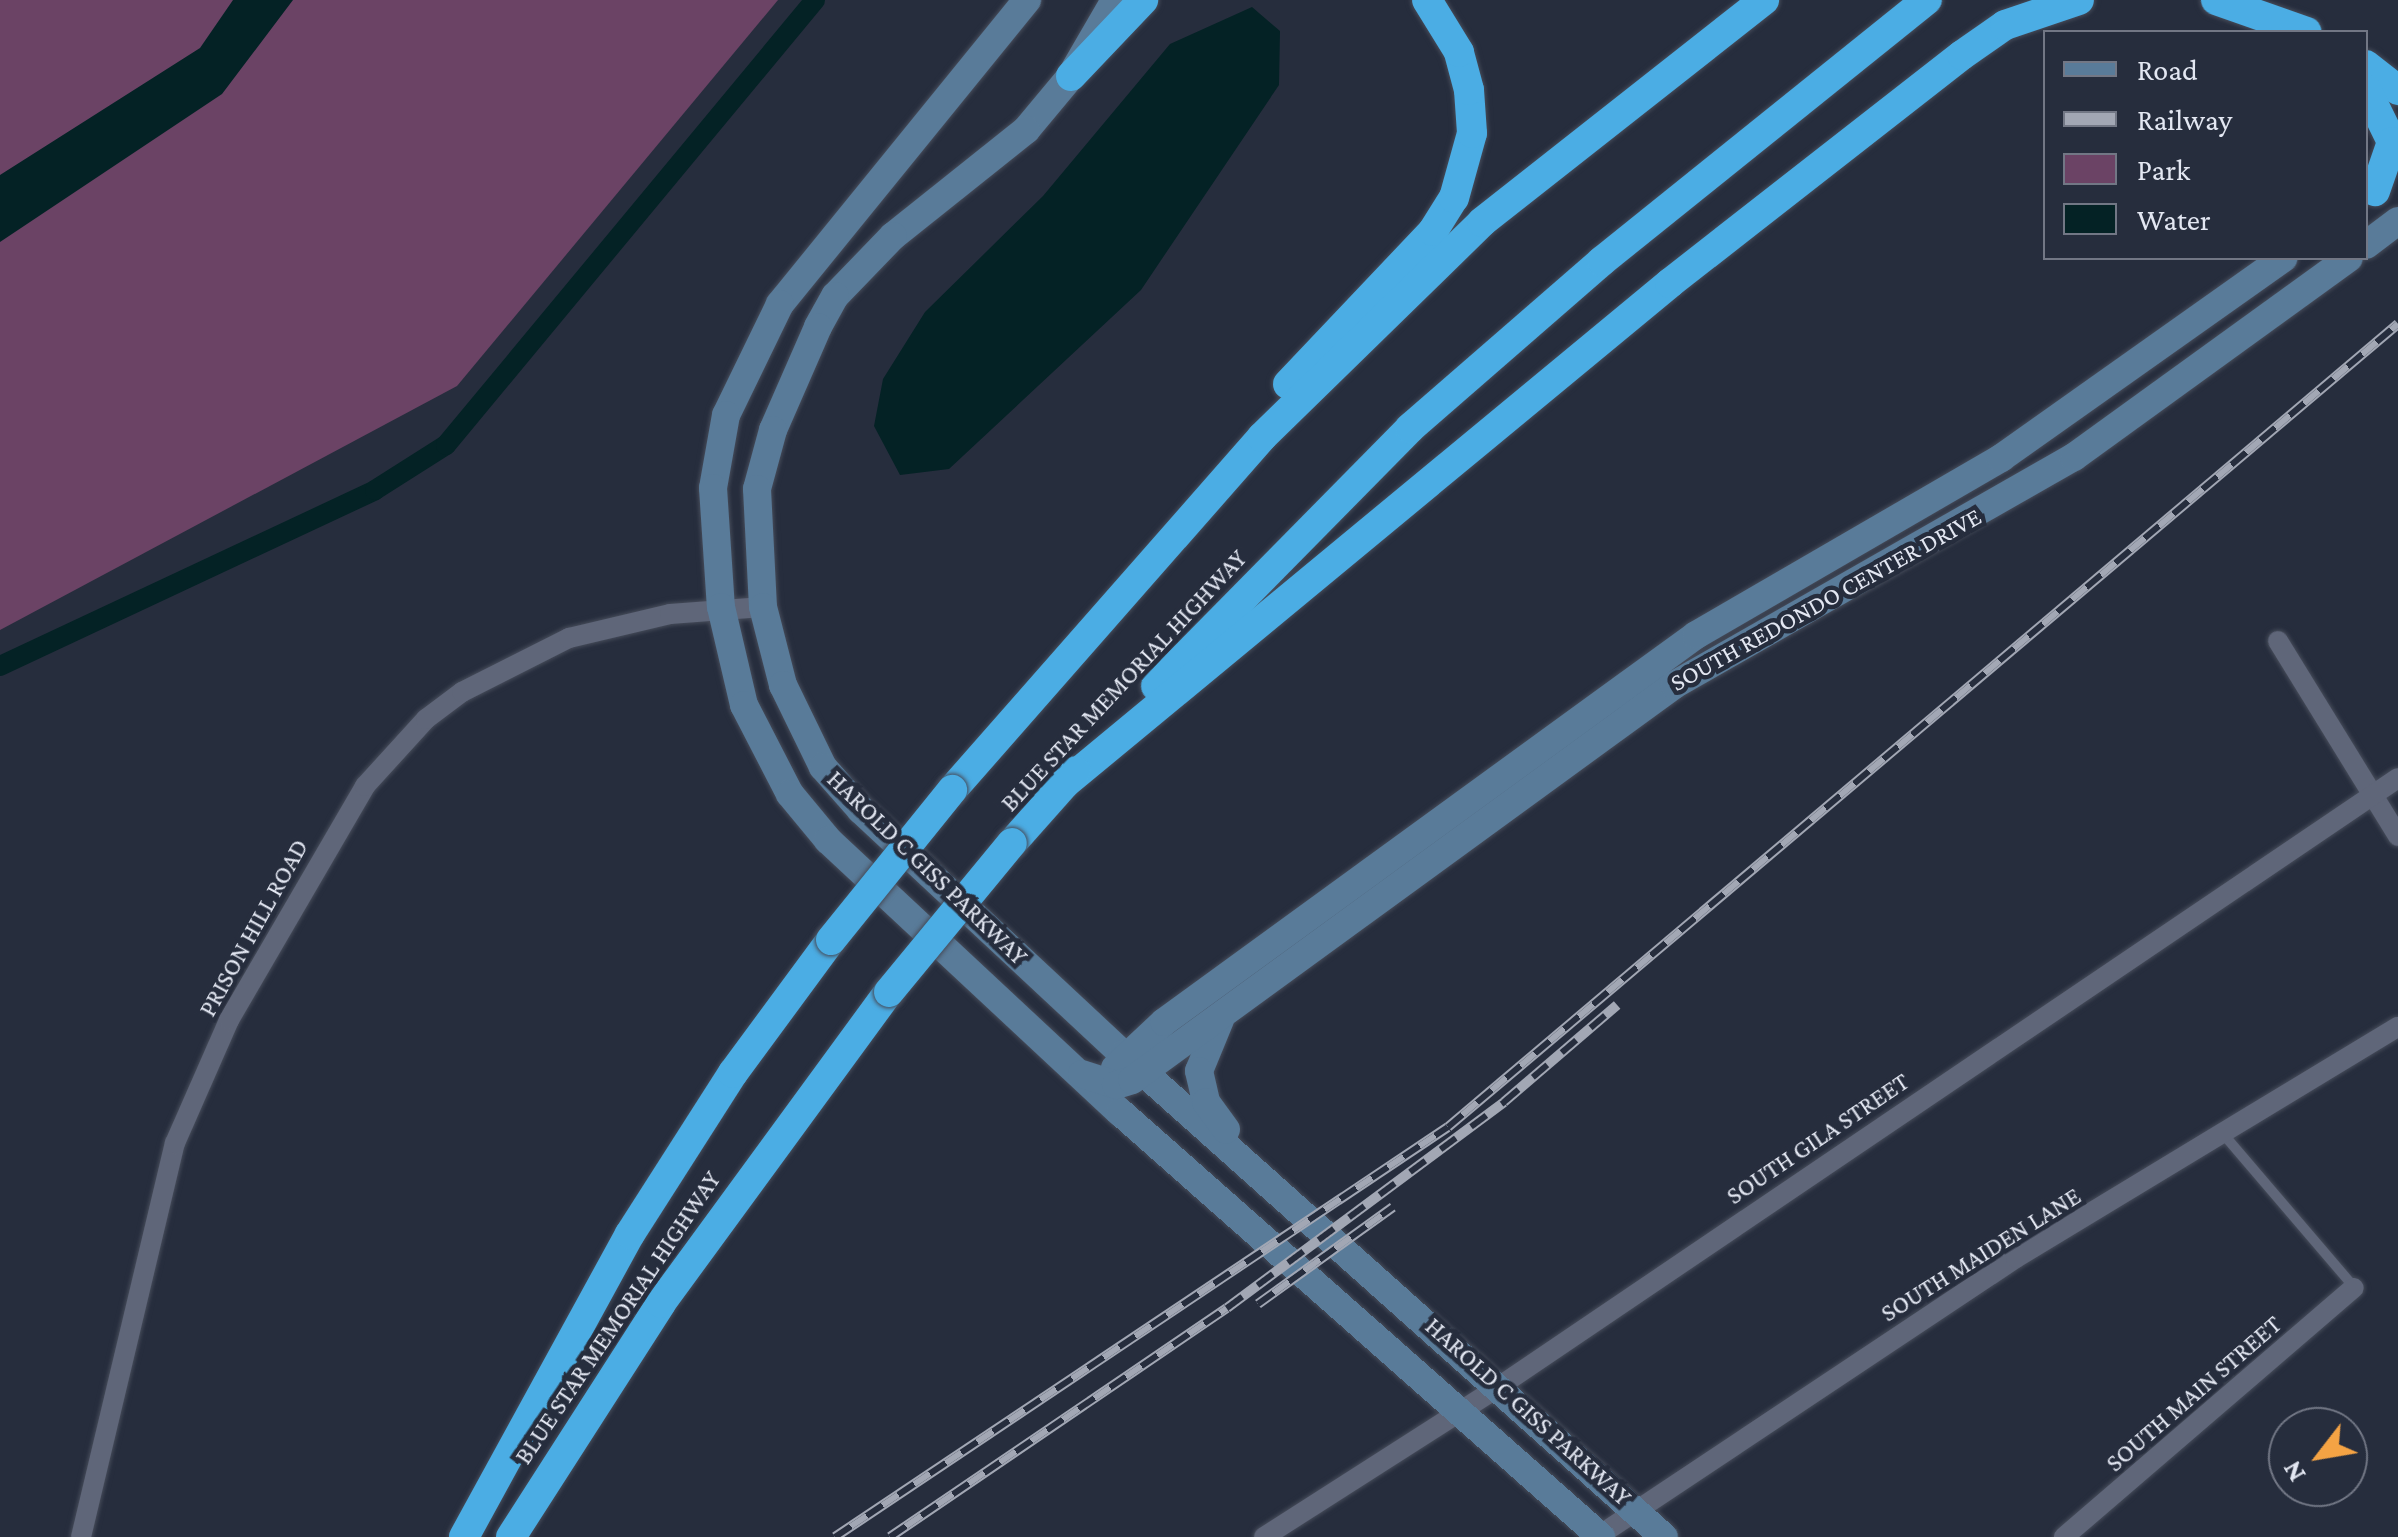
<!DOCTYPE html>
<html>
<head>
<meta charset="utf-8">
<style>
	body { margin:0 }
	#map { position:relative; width:2398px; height:1537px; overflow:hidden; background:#262d3d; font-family:"Crimson Pro",serif }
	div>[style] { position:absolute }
	.green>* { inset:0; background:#6b4365 }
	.water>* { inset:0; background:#042225 }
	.canal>* { height:20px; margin:-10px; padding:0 10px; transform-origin:10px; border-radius:10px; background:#042225 }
	.roads { filter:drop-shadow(0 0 2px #464c5a) drop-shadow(0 0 2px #464c5a) }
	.lane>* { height:10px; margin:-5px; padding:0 5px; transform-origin:5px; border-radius:5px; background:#5f6679 }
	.street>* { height:20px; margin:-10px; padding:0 10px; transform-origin:10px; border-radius:10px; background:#5f6679 }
	.secondary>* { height:28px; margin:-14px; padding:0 14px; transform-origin:14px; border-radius:14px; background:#597b99 }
	.highway>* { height:30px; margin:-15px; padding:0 15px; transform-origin:15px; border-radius:15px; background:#4bade4 }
	.rail>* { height:10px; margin-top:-5px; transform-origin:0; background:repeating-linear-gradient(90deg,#262d3d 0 19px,#a2a7b4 0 38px); box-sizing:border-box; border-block:2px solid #a2a7b4 }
	.bridges { filter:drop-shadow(0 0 2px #464c5a) drop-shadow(0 0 2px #464c5a) }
	.highway-bridge>* { height:30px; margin:-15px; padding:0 15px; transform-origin:15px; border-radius:15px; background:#4bade4 }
	span { translate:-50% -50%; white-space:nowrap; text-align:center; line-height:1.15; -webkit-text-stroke:9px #262d3d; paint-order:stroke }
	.street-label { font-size:25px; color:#e3e7f2 }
	.legend { position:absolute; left:2043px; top:30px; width:325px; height:230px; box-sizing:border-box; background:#262d3d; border:2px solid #727785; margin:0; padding:12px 18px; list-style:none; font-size:30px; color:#e3e7f2 }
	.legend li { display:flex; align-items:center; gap:20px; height:50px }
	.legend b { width:50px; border:2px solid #727785 }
	.north { position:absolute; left:2268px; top:1407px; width:100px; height:100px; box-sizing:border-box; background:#262d3d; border:2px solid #727785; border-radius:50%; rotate:239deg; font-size:28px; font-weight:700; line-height:40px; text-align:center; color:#e3e7f2 }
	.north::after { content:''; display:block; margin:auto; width:35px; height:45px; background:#f4a344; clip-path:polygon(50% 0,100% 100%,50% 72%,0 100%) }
</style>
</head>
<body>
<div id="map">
	<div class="green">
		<div style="clip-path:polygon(0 0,778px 0,457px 386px,0 630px)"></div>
	</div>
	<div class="water">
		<div style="clip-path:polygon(233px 0,293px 0,222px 94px,0 242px,0 175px,200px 48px)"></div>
		<div style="clip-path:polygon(1252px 7px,1280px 31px,1279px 85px,1141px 290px,949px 469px,900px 475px,874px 426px,883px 379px,925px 312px,1043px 196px,1170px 44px)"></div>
	</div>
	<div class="canal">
		<div style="left:0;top:666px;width:414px;rotate:-25.1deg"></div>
		<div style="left:375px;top:490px;width:84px;rotate:-32.4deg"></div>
		<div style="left:446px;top:445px;width:578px;rotate:-50.33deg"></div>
	</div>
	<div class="roads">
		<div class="lane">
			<div style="left:2225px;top:1136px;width:199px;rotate:49.5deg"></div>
		</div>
		<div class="street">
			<div style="left:2278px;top:641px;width:229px;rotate:58.4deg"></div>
			<div style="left:81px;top:1537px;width:405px;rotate:-76.6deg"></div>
			<div style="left:175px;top:1143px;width:134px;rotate:-66.3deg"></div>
			<div style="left:229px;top:1020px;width:271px;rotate:-59.8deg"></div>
			<div style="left:365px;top:786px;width:91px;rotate:-47.7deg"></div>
			<div style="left:426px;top:719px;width:45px;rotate:-36.9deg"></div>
			<div style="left:462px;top:692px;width:120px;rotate:-26.8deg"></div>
			<div style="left:569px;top:638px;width:104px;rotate:-13.4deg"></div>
			<div style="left:670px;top:614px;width:93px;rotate:-4.3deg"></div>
			<div style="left:1264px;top:1537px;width:280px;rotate:-32.6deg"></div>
			<div style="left:1500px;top:1386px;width:1084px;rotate:-34.1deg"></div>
			<div style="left:1597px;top:1537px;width:503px;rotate:-33.66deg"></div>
			<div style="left:2016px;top:1258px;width:446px;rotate:-31.2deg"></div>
			<div style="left:2064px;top:1537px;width:382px;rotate:-40.7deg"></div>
		</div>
		<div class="secondary">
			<div style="left:1027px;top:0;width:392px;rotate:129.1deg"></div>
			<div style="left:780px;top:304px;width:123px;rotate:115.9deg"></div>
			<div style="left:726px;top:415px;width:74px;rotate:100.1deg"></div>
			<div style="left:713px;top:488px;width:119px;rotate:86.2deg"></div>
			<div style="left:721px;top:607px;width:101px;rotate:76.8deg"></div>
			<div style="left:744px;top:705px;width:100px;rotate:62.7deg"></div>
			<div style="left:790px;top:794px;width:60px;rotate:50.4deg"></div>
			<div style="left:828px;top:840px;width:399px;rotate:43deg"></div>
			<div style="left:1120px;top:1112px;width:642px;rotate:41.46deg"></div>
			<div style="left:1115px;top:0;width:88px;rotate:120.1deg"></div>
			<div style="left:1071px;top:76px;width:70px;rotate:129.8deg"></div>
			<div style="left:1026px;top:130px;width:170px;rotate:141.4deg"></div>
			<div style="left:893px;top:236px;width:83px;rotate:134deg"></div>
			<div style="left:835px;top:296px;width:35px;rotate:119deg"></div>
			<div style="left:818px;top:327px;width:112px;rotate:113.6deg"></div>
			<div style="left:773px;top:430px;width:61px;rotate:105.2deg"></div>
			<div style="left:757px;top:489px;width:118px;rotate:87.1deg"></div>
			<div style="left:763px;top:607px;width:81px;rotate:75.6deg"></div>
			<div style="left:783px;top:685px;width:91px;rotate:64deg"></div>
			<div style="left:823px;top:767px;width:57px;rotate:48.5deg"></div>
			<div style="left:861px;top:810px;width:358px;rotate:43deg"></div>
			<div style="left:1123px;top:1054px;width:725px;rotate:41.76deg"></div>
			<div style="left:2366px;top:245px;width:40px;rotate:-37deg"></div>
			<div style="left:1220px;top:1020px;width:55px;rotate:112.4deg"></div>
			<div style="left:1199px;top:1071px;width:32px;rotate:77deg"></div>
			<div style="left:1206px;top:1102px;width:34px;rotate:54deg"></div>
			<div style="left:1115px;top:1068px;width:67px;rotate:-43.2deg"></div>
			<div style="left:1164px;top:1022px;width:658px;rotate:-36.03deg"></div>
			<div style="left:1696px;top:635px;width:353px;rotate:-30.1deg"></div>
			<div style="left:2001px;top:458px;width:346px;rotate:-35.3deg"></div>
			<div style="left:1082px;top:1074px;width:36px;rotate:18deg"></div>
			<div style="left:1116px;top:1085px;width:17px;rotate:-17deg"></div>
			<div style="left:1132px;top:1080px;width:671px;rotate:-36.08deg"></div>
			<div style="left:1674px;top:685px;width:460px;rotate:-29.7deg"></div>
			<div style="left:2074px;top:457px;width:339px;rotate:-35.9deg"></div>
		</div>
		<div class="highway">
			<div style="left:2216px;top:0;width:96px;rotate:19.4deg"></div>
			<div style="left:2366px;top:65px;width:41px;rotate:38deg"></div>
			<div style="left:1071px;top:76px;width:105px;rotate:-46.5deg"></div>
			<div style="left:2366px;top:89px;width:59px;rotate:63.9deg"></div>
			<div style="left:2392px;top:142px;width:52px;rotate:109.1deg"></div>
			<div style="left:1288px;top:384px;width:211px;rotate:-46.5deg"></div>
			<div style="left:1433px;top:231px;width:39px;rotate:-58deg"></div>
			<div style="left:1454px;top:198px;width:67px;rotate:-74.5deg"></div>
			<div style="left:1472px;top:133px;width:43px;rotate:-94deg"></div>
			<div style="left:1469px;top:90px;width:39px;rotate:-105deg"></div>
			<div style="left:1459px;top:52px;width:61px;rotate:-121.6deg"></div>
			<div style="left:1156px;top:686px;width:362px;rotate:-45.4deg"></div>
			<div style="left:1410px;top:428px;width:254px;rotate:-41deg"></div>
			<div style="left:1602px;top:261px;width:417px;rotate:-38.8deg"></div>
			<div style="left:1063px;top:785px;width:788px;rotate:-39.59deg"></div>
			<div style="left:1670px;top:283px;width:370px;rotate:-38deg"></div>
			<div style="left:1962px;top:55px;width:52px;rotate:-34.9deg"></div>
			<div style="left:2005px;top:25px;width:78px;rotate:-18.7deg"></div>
			<div style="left:952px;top:790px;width:470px;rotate:-48.7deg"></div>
			<div style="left:1262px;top:437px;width:308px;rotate:-44.3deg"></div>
			<div style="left:1482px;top:222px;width:359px;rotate:-38.2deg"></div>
			<div style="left:1012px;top:843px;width:96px;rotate:-48.4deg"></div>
			<div style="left:464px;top:1537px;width:345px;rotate:-61.3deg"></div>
			<div style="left:630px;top:1234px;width:191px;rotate:-57.4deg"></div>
			<div style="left:733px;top:1073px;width:165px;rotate:-53.6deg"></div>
			<div style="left:511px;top:1537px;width:278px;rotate:-57.3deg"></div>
			<div style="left:661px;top:1303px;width:386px;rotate:-53.8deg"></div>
		</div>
	</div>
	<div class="rail">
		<div style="left:1258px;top:1304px;width:166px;rotate:-35.7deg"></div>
		<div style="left:835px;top:1537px;width:737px;rotate:-33.78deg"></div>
		<div style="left:1448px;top:1127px;width:1244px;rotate:-40.21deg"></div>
		<div style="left:890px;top:1537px;width:407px;rotate:-34.2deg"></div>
		<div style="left:1227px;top:1308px;width:345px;rotate:-36.6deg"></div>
		<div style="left:1504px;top:1102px;width:149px;rotate:-40.6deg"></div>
	</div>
	<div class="bridges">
		<div class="highway-bridge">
			<div style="left:831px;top:940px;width:193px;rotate:-51.1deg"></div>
			<div style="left:889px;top:992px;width:193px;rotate:-50.5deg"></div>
		</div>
	</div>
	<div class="street-label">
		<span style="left:1826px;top:600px;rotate:-29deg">SOUTH REDONDO CENTER DRIVE</span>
		<span style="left:1124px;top:681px;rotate:-47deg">BLUE STAR MEMORIAL HIGHWAY</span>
		<span style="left:927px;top:868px;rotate:44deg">HAROLD C GISS PARKWAY</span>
		<span style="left:254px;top:928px;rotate:-61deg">PRISON HILL ROAD</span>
		<span style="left:1818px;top:1139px;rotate:-34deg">SOUTH GILA STREET</span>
		<span style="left:1981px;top:1255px;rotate:-32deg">SOUTH MAIDEN LANE</span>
		<span style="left:618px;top:1318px;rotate:-56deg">BLUE STAR MEMORIAL HIGHWAY</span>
		<span style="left:2194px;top:1394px;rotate:-41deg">SOUTH MAIN STREET</span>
		<span style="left:1528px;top:1412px;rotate:42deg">HAROLD C GISS PARKWAY</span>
	</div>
	<ul class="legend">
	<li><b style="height:12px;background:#597b99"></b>Road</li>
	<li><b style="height:12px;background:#a2a7b4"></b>Railway</li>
	<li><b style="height:28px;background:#6b4365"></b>Park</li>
	<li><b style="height:28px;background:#042225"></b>Water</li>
	</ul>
	<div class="north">N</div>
</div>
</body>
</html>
